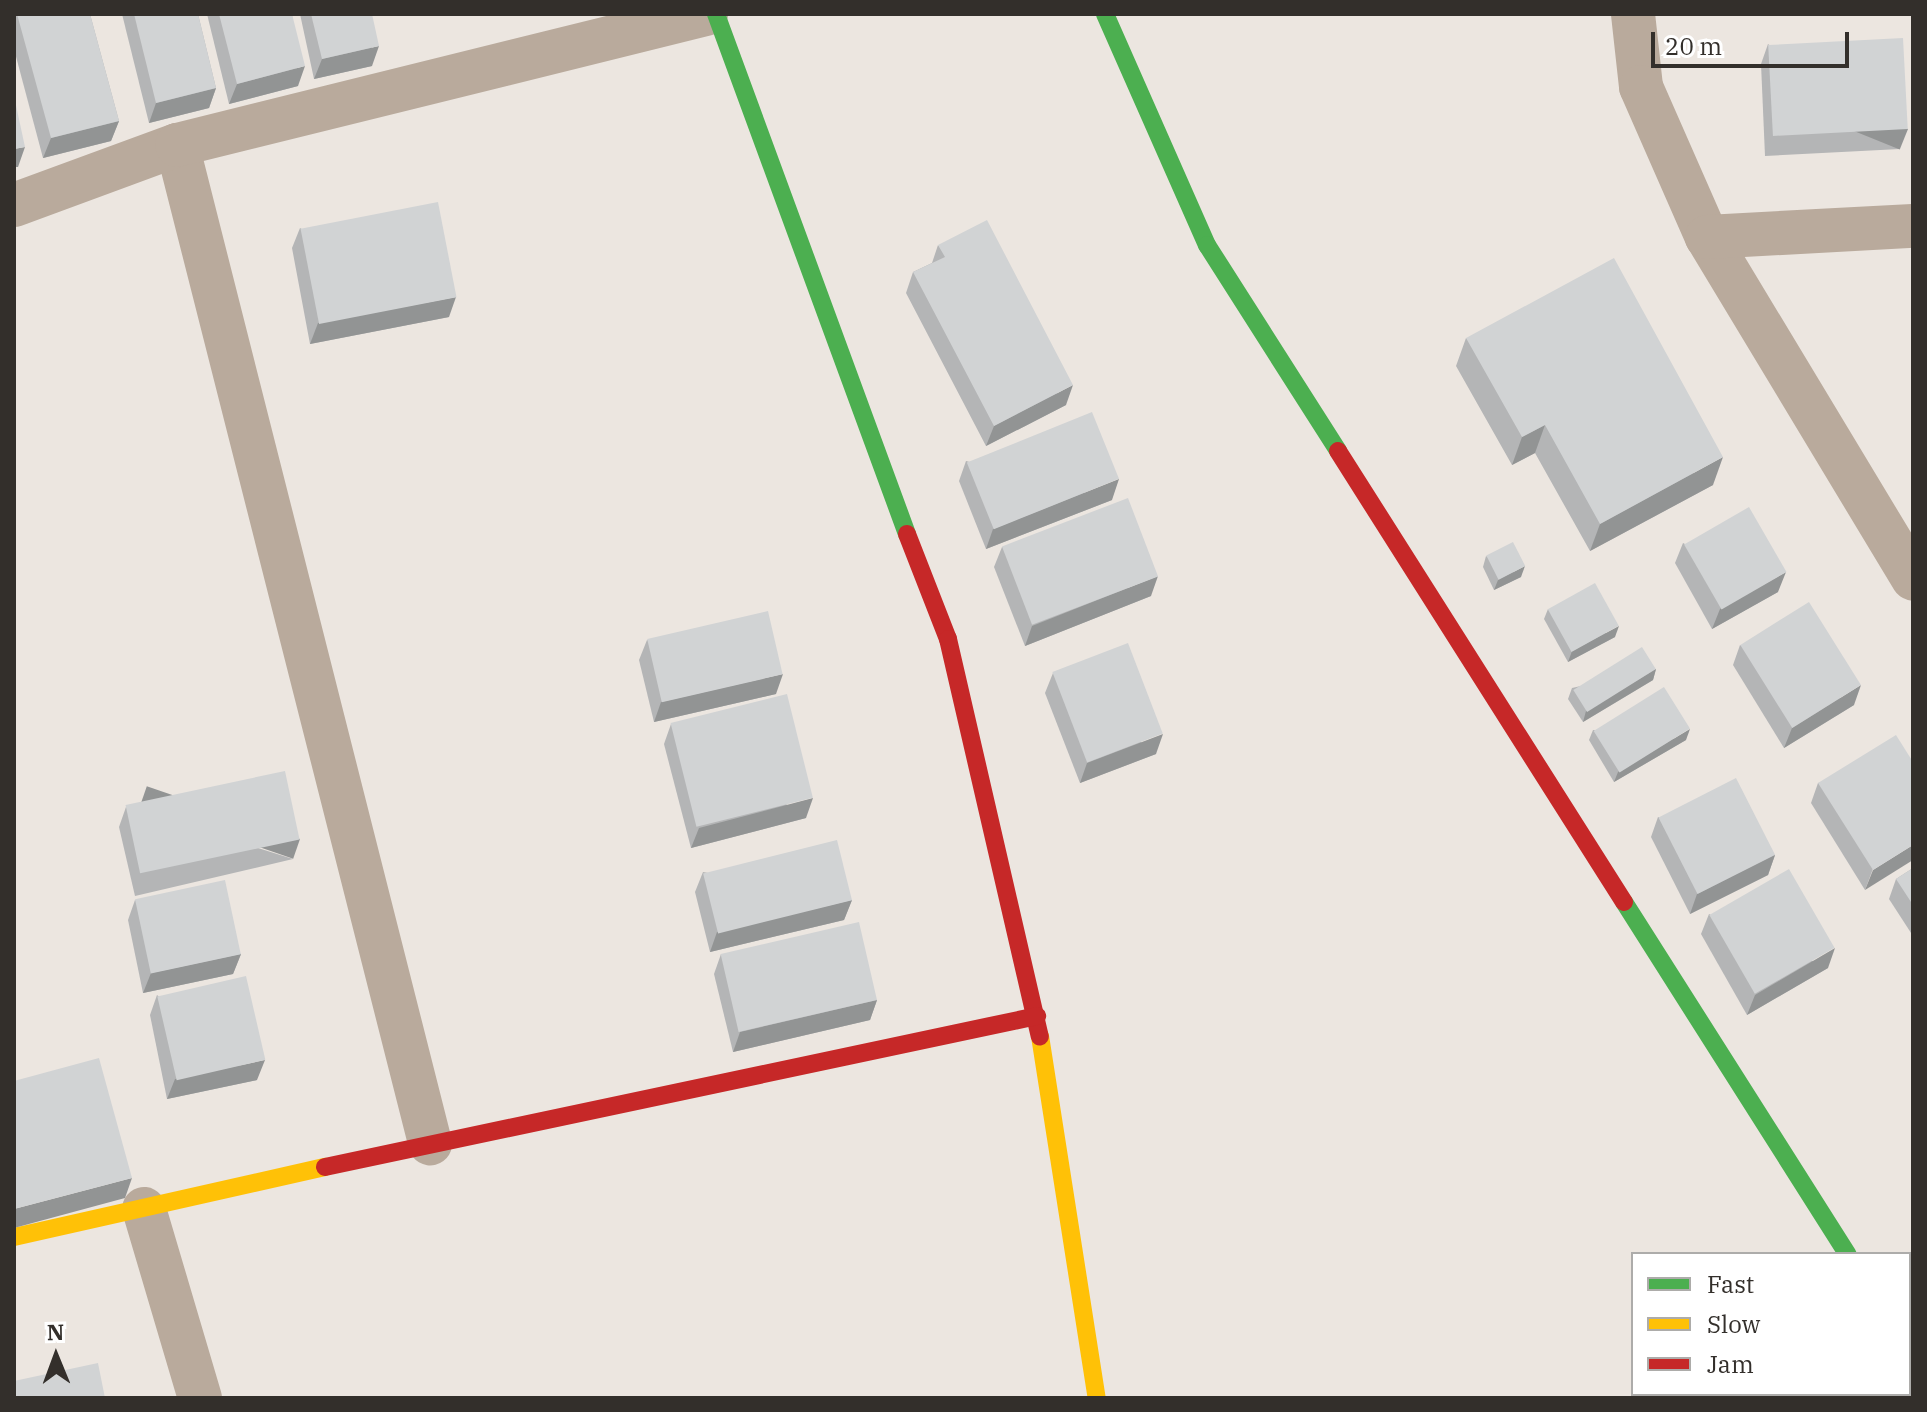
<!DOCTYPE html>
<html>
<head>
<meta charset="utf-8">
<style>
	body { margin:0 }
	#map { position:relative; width:1927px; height:1412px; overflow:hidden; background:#ece6e0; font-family:"IBM Plex Serif",serif }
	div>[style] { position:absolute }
	.street>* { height:44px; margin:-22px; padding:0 22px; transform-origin:22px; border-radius:22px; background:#b9aa9c }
	.fast>* { height:18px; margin:-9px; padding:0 9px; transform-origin:9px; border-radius:9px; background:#4caf50 }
	.slow>* { height:18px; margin:-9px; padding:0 9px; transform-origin:9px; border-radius:9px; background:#ffc107 }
	.jam>* { height:18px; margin:-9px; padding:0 9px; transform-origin:9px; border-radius:9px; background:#c62828 }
	.wall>* { inset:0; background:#b4b5b6 }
	.shaded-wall>* { inset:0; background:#929494; transform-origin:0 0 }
	.building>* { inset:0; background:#d1d3d4; transform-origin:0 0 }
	span { translate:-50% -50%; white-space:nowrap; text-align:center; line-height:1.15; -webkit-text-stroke:7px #fff; paint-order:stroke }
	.frame { position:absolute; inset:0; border:16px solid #332f2b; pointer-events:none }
	.legend { position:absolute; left:1631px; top:1252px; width:280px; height:144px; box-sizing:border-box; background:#fff; border:2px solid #adacaa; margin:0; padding:10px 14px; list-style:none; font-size:24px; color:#332f2b }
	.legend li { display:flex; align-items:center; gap:16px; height:40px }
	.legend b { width:40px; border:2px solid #adacaa }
	.north { position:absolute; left:16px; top:1316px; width:80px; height:80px; -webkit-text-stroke:6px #fff; paint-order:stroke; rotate:359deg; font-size:22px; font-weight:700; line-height:32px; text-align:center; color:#332f2b }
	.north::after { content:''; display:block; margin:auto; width:28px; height:36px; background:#332f2b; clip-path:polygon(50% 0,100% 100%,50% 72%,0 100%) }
	.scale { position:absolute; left:1651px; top:32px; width:198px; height:36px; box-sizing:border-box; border:4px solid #332f2b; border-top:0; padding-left:10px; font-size:24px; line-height:28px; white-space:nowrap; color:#332f2b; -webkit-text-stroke:6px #fff; paint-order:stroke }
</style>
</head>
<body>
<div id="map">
	<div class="street">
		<div style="left:1633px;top:14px;width:73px;rotate:83.7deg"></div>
		<div style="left:1641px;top:87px;width:164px;rotate:66.3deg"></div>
		<div style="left:1707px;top:237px;width:399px;rotate:58.9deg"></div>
		<div style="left:177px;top:145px;width:1030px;rotate:75.77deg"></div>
		<div style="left:14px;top:205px;width:174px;rotate:-20.2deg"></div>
		<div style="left:177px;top:145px;width:545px;rotate:-13.91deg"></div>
		<div style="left:1707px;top:237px;width:206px;rotate:-3.1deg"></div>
		<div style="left:144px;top:1209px;width:197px;rotate:73.5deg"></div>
		<div style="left:1909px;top:1352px;width:7px;rotate:56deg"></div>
	</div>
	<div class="fast">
		<div style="left:716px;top:14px;width:554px;rotate:69.83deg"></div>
		<div style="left:1105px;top:14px;width:253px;rotate:66.2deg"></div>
		<div style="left:1207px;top:245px;width:244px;rotate:57.5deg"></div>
		<div style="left:1624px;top:902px;width:417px;rotate:57.6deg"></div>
	</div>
	<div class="slow">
		<div style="left:1040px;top:1036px;width:366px;rotate:81.1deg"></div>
		<div style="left:14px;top:1237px;width:319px;rotate:-12.7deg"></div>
	</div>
	<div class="jam">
		<div style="left:1338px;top:451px;width:534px;rotate:57.62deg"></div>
		<div style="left:907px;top:534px;width:113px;rotate:68.7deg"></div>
		<div style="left:948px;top:639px;width:408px;rotate:77deg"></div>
		<div style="left:325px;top:1167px;width:728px;rotate:-11.97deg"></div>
	</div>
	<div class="wall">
		<div style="clip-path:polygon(14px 14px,90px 14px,119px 121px,111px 141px,43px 158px,14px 49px)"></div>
		<div style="clip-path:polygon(122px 14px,198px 14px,216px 88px,209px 108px,149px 123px)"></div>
		<div style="clip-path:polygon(207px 14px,292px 14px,298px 86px,229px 104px)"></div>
		<div style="clip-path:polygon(300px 14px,372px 14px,372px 66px,314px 79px)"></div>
		<div style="clip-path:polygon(1768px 44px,1900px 149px,1765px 156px,1761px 64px)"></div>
		<div style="clip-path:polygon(300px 228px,449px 317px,310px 344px,292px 248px)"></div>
		<div style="clip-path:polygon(938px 245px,1066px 405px,986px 446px,906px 293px,913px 272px,932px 263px)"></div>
		<div style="clip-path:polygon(1466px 338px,1713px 485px,1590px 551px,1535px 453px,1512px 465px,1456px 366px)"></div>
		<div style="clip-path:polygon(966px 461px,1112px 500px,986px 549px,959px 481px)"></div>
		<div style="clip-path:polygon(1683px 543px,1778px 592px,1712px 629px,1675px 563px)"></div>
		<div style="clip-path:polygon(1002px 547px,1151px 596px,1025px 646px,994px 567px)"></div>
		<div style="clip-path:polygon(1486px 556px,1521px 577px,1494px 590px,1483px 567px)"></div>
		<div style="clip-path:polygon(1548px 609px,1615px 637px,1568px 662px,1544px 619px)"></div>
		<div style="clip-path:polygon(647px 640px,776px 694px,654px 722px,639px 660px)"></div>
		<div style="clip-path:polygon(1740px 645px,1854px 705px,1784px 748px,1733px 665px)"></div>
		<div style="clip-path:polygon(1656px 669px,1653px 680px,1583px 722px,1568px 699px,1572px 688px)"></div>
		<div style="clip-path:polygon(1053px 673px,1156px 754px,1080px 783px,1045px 693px)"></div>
		<div style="clip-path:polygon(671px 724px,806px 818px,691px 848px,664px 744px)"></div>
		<div style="clip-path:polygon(1593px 730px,1686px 740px,1614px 782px,1589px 740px)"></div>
		<div style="clip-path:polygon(1913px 762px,1865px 890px,1811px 803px,1818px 783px)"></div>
		<div style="clip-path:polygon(126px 807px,293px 859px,135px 896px,119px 827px)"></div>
		<div style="clip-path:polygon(1658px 817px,1775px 855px,1768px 875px,1690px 914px,1651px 837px)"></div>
		<div style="clip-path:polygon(1913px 868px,1913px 936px,1889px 899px,1896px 879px)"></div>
		<div style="clip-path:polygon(703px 872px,852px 900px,844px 920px,710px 952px,695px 892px)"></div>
		<div style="clip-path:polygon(135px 900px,241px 954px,233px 974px,143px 993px,128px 920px)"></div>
		<div style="clip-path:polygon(1709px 914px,1828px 968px,1747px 1015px,1701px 934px)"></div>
		<div style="clip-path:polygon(721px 954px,877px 1000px,870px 1020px,733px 1052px,714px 974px)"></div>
		<div style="clip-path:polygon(157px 995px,257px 1080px,167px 1099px,150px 1015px)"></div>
	</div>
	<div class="shaded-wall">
		<div style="clip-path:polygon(379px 46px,372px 66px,314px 79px,322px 59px)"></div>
		<div style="clip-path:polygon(305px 66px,298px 86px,229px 104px,237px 84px)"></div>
		<div style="clip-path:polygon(216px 88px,209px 108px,149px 123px,156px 103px)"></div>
		<div style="clip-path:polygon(119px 121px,111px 141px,43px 158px,51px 138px)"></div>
		<div style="left:1908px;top:129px;width:22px;height:136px;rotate:112deg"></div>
		<div style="clip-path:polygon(25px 147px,18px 167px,14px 167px,14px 149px)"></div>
		<div style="clip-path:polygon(456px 297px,449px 317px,310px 344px,318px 323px)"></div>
		<div style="clip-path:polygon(1073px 385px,1066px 405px,986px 446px,994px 426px)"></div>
		<div style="clip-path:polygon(1545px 425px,1535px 453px,1512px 465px,1522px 437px)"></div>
		<div style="clip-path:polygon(1723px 457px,1713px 485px,1590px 551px,1600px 524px)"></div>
		<div style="clip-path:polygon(1119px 479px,1112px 500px,986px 549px,993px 529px)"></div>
		<div style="clip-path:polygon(1525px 566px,1521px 577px,1494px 590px,1498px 580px)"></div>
		<div style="clip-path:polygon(1786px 572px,1778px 592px,1712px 629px,1720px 609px)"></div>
		<div style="clip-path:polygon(1158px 576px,1151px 596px,1025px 646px,1032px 626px)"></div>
		<div style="clip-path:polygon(1619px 626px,1615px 637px,1568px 662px,1572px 651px)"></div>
		<div style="clip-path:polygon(1656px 669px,1653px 680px,1583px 722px,1586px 711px)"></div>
		<div style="clip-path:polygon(783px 674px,776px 694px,654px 722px,661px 702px)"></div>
		<div style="clip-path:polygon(1861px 685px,1854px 705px,1784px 748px,1792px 728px)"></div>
		<div style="clip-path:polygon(1690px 729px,1686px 740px,1614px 782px,1618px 772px)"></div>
		<div style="clip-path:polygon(1163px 734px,1156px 754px,1080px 783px,1087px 763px)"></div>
		<div style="clip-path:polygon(813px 798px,806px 818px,691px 848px,699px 828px)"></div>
		<div style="left:300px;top:839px;width:21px;height:162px;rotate:109deg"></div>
		<div style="clip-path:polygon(1913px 845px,1913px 860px,1865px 890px,1873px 870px)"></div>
		<div style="clip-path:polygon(1775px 855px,1768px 875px,1690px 914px,1697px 894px)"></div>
		<div style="clip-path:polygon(852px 900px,844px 920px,710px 952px,717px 932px)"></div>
		<div style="clip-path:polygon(1835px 948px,1828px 968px,1747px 1015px,1755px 995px)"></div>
		<div style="clip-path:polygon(241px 954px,233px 974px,143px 993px,151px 973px)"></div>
		<div style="clip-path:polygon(877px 1000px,870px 1020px,733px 1052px,740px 1032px)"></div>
		<div style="clip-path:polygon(265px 1060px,257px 1080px,167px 1099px,175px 1079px)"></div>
		<div style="clip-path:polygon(132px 1178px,125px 1198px,14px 1228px,14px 1209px)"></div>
	</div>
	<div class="building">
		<div style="clip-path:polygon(17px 14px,90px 14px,119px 121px,51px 138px)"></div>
		<div style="clip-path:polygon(134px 14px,198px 14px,216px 88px,156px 103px)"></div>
		<div style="clip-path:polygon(219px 14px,292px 14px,305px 66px,237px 84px)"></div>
		<div style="clip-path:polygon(311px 14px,372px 14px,379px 46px,322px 59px)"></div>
		<div style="left:1903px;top:38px;width:91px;height:135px;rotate:87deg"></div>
		<div style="clip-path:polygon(14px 96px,25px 147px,14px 149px)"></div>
		<div style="left:438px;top:202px;width:97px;height:140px;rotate:79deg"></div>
		<div style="clip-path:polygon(987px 220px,1073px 385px,994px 426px,913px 272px,945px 257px,938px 245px)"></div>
		<div style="clip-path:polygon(1614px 258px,1723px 457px,1600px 524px,1545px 425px,1522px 437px,1466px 338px)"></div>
		<div style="left:1092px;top:412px;width:72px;height:135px;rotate:68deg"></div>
		<div style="left:1128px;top:498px;width:84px;height:135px;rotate:69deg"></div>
		<div style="left:1749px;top:507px;width:75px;height:75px;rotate:60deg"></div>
		<div style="left:1513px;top:542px;width:27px;height:30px;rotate:63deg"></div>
		<div style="left:1595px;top:583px;width:49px;height:54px;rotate:61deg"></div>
		<div style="left:1809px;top:602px;width:98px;height:81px;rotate:58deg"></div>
		<div style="left:768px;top:611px;width:65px;height:124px;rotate:77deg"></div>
		<div style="left:1128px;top:643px;width:97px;height:81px;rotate:69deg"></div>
		<div style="left:1642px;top:647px;width:26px;height:81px;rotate:58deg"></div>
		<div style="left:1664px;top:687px;width:49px;height:83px;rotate:58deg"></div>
		<div style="left:787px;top:694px;width:107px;height:120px;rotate:76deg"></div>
		<div style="clip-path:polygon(1896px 735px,1913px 762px,1913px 845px,1873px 870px,1818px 783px)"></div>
		<div style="left:285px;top:771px;width:70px;height:163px;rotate:78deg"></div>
		<div style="left:1736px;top:778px;width:86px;height:87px;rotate:63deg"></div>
		<div style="left:837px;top:840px;width:62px;height:138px;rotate:76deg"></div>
		<div style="clip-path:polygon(1913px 868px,1913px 905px,1896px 879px)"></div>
		<div style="left:1789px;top:869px;width:91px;height:92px;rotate:60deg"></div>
		<div style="left:225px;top:880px;width:76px;height:92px;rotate:78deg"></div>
		<div style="left:859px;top:922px;width:80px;height:142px;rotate:77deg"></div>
		<div style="left:246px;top:976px;width:86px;height:91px;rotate:77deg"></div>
		<div style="clip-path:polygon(99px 1058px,132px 1178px,14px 1209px,14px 1081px)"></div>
		<div style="clip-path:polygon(98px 1363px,105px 1398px,14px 1398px,14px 1381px)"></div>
	</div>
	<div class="frame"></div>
	<ul class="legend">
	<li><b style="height:10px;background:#4caf50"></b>Fast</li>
	<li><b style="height:10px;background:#ffc107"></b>Slow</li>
	<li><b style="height:10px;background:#c62828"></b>Jam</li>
	</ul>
	<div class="north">N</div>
	<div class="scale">20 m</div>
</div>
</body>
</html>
